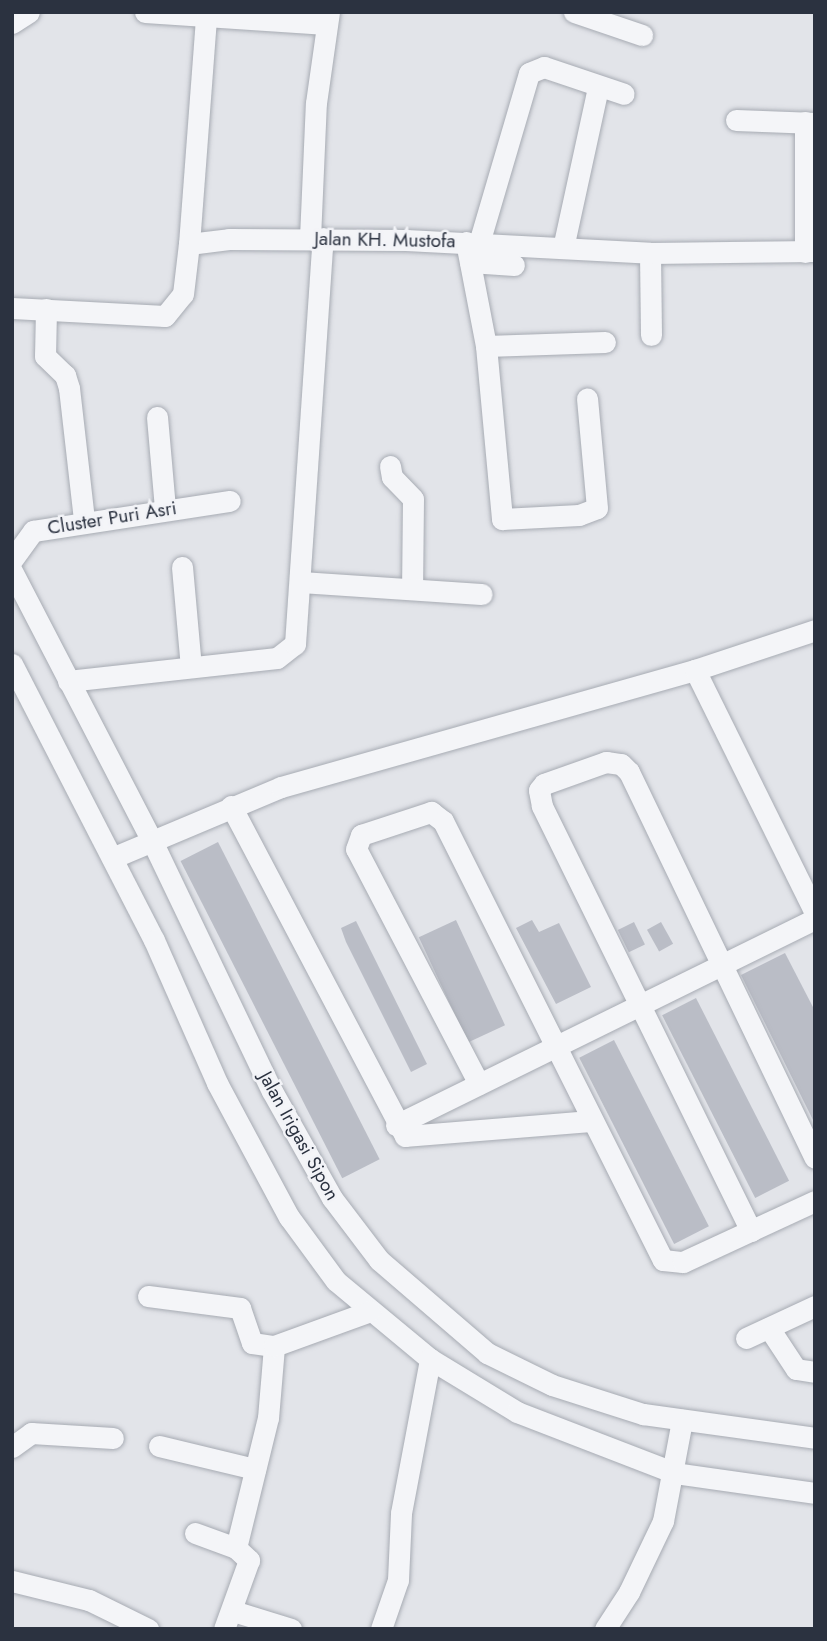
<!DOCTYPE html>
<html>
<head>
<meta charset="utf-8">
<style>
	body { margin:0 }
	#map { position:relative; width:827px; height:1641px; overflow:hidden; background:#e2e4e9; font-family:Jost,sans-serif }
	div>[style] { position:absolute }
	.building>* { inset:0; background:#babdc6; transform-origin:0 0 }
	.roads { filter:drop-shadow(0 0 2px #a7abb3) drop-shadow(0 0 2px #a7abb3) }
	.minor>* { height:21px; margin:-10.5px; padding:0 10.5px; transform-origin:10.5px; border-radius:10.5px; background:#f4f5f8 }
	span { translate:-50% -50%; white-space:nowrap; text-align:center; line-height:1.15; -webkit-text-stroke:5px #f2f3f7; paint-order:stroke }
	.street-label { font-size:19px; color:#2b3240 }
	.frame { position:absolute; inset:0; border:14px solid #2b3240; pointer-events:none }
</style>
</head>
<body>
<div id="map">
	<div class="building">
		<div style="left:218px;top:842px;width:356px;height:42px;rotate:63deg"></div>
		<div style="left:456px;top:920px;width:116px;height:41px;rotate:65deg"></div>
		<div style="clip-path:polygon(532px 920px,539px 932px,559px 923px,591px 987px,556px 1004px,516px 928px)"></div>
		<div style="clip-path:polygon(356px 921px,427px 1064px,411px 1072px,346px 942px,341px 928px)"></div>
		<div style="left:634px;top:922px;width:25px;height:18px;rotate:64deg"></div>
		<div style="left:661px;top:922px;width:25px;height:16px;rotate:61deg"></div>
		<div style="clip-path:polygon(785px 953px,815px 1011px,815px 1124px,741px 975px)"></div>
		<div style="left:696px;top:998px;width:205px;height:38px;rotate:63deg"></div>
		<div style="left:614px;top:1040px;width:209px;height:39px;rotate:63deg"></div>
	</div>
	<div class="roads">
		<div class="minor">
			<div style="left:145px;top:12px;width:182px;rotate:3.8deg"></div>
			<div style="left:574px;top:12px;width:72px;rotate:18.7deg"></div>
			<div style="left:12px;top:23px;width:20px;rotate:-33deg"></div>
			<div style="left:736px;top:120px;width:79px;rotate:2.2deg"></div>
			<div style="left:310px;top:238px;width:135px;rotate:-87.5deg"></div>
			<div style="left:316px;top:103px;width:92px;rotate:-81.9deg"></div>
			<div style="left:466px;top:242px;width:106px;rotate:79.1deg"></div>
			<div style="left:486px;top:346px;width:174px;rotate:84.7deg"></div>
			<div style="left:502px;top:519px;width:77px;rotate:-3deg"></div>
			<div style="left:579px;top:515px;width:19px;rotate:-21deg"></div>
			<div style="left:597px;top:508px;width:110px;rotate:-95.2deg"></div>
			<div style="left:479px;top:243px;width:177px;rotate:-73.6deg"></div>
			<div style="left:529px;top:73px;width:16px;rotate:-22deg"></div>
			<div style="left:544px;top:67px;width:84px;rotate:18.6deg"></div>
			<div style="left:189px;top:244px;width:228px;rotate:-85.7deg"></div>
			<div style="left:563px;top:248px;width:165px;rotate:-77.7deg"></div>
			<div style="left:805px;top:252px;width:130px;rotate:-90deg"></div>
			<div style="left:650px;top:253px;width:82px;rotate:89.3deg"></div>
			<div style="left:470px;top:262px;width:44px;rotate:3.9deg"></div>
			<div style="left:12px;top:308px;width:153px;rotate:3deg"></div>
			<div style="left:165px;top:316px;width:28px;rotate:-51deg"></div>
			<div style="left:183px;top:294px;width:50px;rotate:-83.2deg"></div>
			<div style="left:189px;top:244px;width:40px;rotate:-7.1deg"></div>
			<div style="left:229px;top:239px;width:177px;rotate:0.3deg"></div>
			<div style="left:406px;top:240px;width:244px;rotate:3deg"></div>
			<div style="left:650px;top:253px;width:165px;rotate:-0.7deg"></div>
			<div style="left:46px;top:309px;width:47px;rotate:91.2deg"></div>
			<div style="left:45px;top:356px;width:28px;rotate:44deg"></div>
			<div style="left:65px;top:375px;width:14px;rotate:73deg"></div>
			<div style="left:69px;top:388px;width:133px;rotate:83.5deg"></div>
			<div style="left:486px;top:346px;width:119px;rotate:-1.9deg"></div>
			<div style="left:157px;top:417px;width:92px;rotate:85deg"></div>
			<div style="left:390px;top:466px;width:11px;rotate:80deg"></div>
			<div style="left:392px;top:477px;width:30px;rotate:46deg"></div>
			<div style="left:413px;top:499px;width:90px;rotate:90.6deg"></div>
			<div style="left:12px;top:560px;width:36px;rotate:-54deg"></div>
			<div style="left:33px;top:531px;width:199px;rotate:-8.7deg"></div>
			<div style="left:182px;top:567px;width:100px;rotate:84.9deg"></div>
			<div style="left:12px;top:571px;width:304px;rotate:62.6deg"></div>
			<div style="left:152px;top:841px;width:277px;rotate:64.4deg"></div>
			<div style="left:272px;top:1091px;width:123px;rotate:60.7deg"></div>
			<div style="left:332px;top:1198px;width:78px;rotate:52.8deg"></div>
			<div style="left:379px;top:1260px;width:143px;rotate:40.7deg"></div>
			<div style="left:487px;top:1353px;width:72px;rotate:26.2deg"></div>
			<div style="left:552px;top:1385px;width:96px;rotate:17.7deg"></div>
			<div style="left:643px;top:1414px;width:174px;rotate:7.9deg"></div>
			<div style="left:300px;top:582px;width:182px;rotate:3.8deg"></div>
			<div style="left:12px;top:664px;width:310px;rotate:62.8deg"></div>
			<div style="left:154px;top:940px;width:156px;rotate:66.2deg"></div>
			<div style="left:217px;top:1083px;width:152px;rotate:61.8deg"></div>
			<div style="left:289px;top:1217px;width:79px;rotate:53.7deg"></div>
			<div style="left:336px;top:1281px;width:122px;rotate:39.7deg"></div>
			<div style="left:430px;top:1359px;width:102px;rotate:31.3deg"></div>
			<div style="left:517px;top:1412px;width:169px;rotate:21.1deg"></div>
			<div style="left:675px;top:1473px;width:141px;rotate:8.1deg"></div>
			<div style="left:695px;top:670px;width:271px;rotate:63.7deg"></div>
			<div style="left:68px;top:681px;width:210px;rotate:-6.3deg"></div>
			<div style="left:277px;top:658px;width:23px;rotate:-38deg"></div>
			<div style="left:295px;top:644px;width:407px;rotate:-86.1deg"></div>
			<div style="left:231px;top:806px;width:373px;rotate:62.2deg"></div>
			<div style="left:405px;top:1136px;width:188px;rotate:-4.6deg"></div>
			<div style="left:112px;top:858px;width:183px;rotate:-22.8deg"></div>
			<div style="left:281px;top:787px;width:430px;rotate:-15.8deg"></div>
			<div style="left:695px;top:670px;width:126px;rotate:-18.4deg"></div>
			<div style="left:479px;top:1084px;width:265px;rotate:-117.6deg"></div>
			<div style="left:356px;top:849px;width:15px;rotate:-70deg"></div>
			<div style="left:361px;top:835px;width:74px;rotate:-18.2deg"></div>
			<div style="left:431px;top:812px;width:15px;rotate:37deg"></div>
			<div style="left:443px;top:821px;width:491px;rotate:63.4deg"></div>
			<div style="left:663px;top:1260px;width:20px;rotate:6deg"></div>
			<div style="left:683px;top:1262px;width:145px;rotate:-24.8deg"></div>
			<div style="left:396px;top:1125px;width:467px;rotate:-26.2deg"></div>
			<div style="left:751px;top:1231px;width:474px;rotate:-116.2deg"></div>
			<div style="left:542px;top:806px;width:16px;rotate:-101deg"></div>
			<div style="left:539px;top:790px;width:8px;rotate:-50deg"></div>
			<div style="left:544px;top:784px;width:66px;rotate:-19.5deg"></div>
			<div style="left:606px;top:762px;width:15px;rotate:8deg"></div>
			<div style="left:621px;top:764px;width:11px;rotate:45deg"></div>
			<div style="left:629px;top:772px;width:428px;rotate:64.3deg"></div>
			<div style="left:148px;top:1296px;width:93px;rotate:7.4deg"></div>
			<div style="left:240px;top:1308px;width:37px;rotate:71deg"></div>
			<div style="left:252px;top:1343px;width:22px;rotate:8deg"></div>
			<div style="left:769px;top:1328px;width:49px;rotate:56.6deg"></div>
			<div style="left:796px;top:1369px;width:19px;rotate:9deg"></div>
			<div style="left:746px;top:1338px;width:76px;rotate:-24.9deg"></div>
			<div style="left:159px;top:1446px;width:99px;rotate:13.5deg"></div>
			<div style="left:12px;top:1447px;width:24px;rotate:-36deg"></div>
			<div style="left:31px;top:1433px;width:82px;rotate:3.5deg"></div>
			<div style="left:195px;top:1533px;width:44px;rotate:20.1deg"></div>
			<div style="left:236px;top:1548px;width:18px;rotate:43deg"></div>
			<div style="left:249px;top:1560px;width:73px;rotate:109.9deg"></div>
			<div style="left:236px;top:1548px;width:134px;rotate:-76.2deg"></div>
			<div style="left:268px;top:1418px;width:72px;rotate:-85.2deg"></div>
			<div style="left:274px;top:1346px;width:102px;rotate:-20deg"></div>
			<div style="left:12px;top:1581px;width:79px;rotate:13.9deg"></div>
			<div style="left:89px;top:1600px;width:66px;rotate:26.2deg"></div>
			<div style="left:233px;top:1611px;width:61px;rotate:17.2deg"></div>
			<div style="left:381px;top:1629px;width:52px;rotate:-70.9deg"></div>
			<div style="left:398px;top:1580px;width:67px;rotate:-87.4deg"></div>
			<div style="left:401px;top:1513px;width:157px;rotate:-79.3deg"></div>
			<div style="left:605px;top:1629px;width:44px;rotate:-57deg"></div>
			<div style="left:629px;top:1592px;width:79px;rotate:-64.4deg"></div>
			<div style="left:663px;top:1521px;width:103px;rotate:-79.3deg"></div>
		</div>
	</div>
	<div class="street-label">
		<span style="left:385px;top:240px;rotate:1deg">Jalan KH. Mustofa</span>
		<span style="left:112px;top:518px;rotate:-9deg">Cluster Puri Asri</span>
		<span style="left:299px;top:1136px;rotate:61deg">Jalan Irigasi Sipon</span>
	</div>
	<div class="frame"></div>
</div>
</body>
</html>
